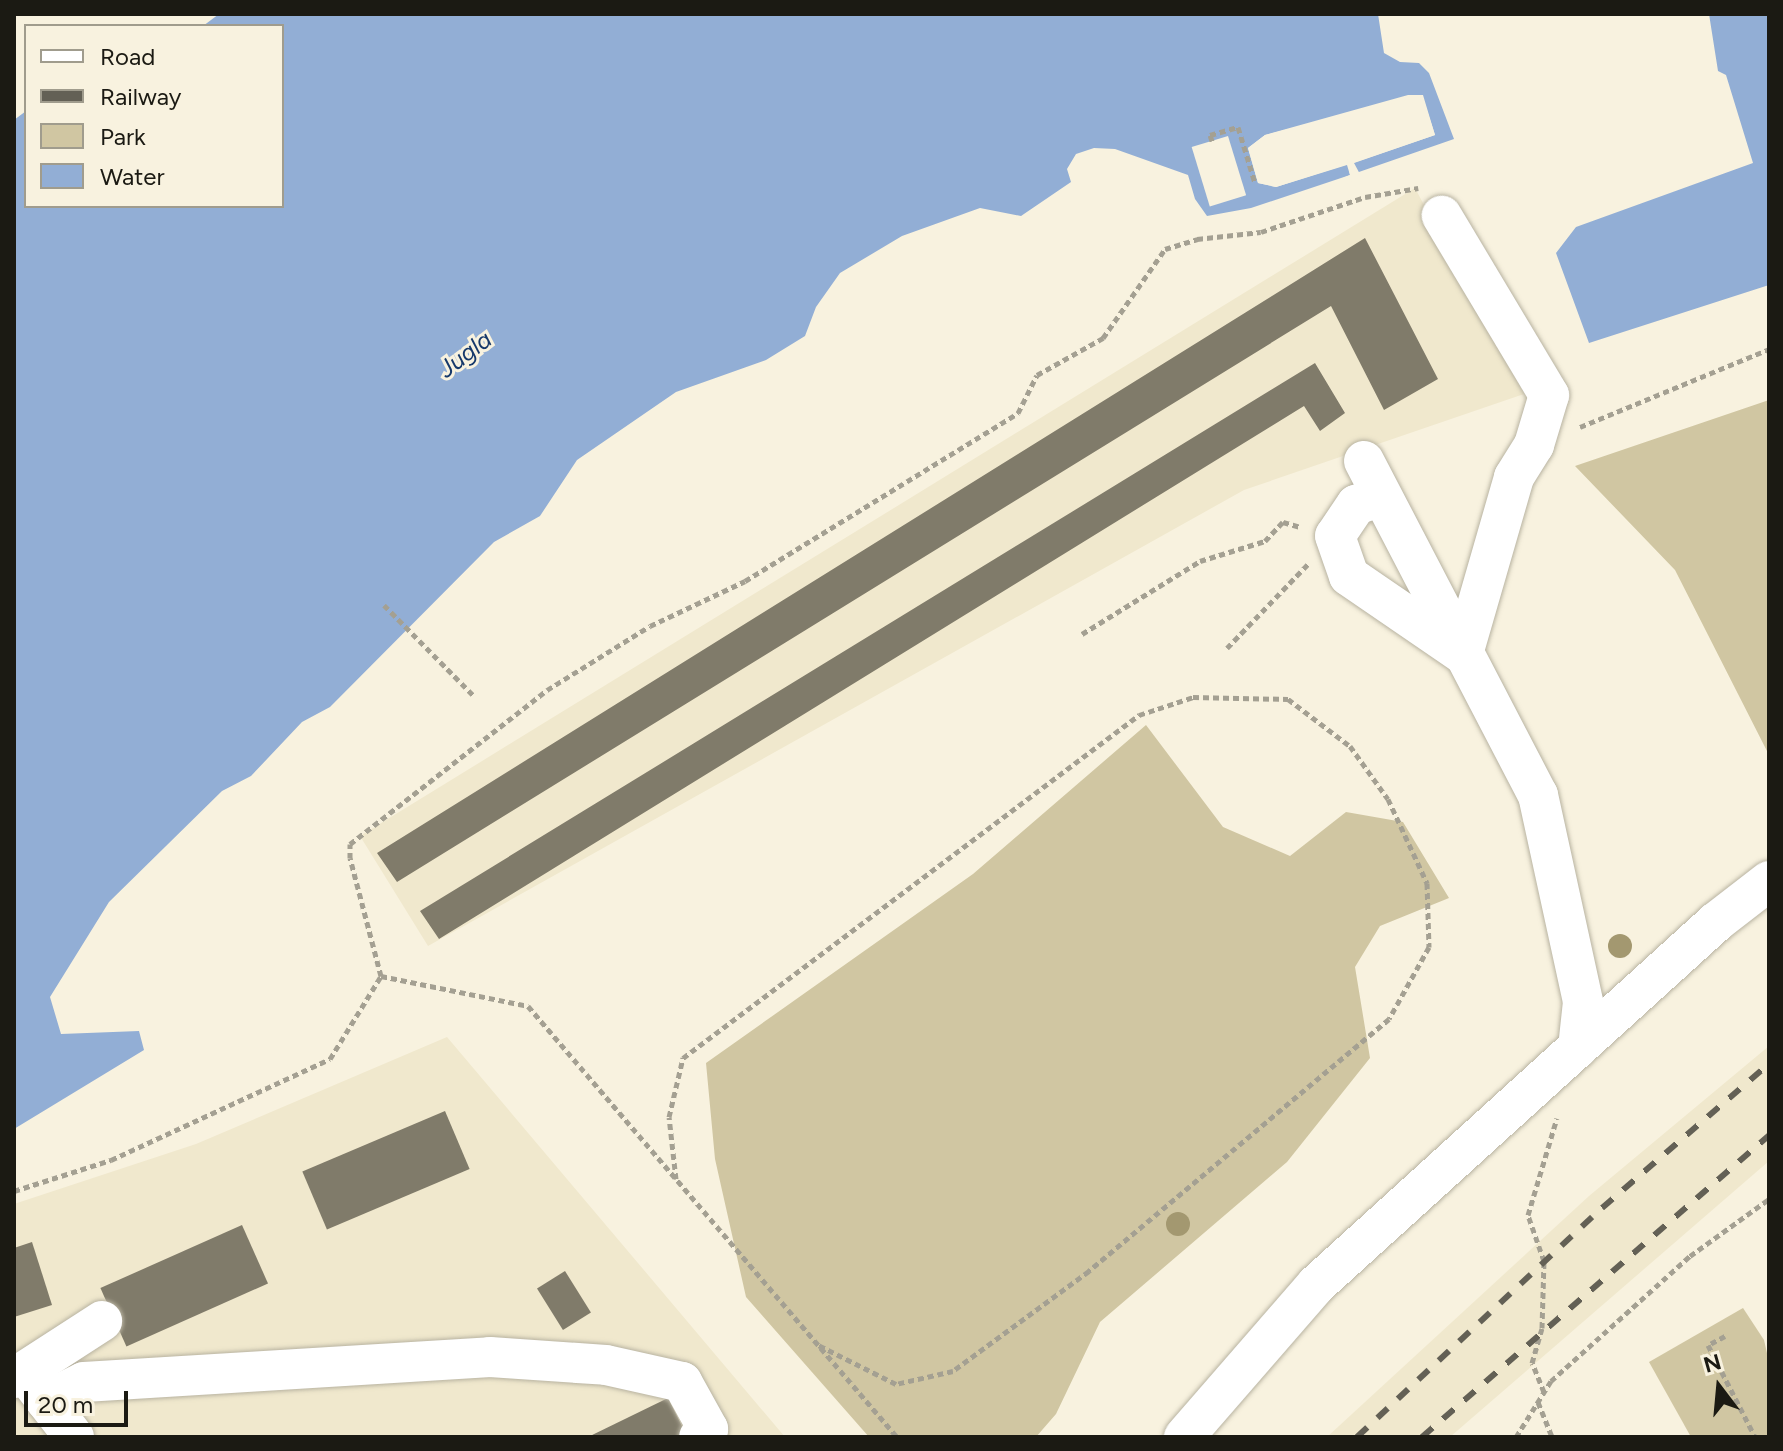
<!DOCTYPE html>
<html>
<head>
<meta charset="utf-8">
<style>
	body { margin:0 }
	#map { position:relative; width:1783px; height:1451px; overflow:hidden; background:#f8f2df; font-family:Figtree,sans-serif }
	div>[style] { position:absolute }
	.built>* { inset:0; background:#f0e8cd }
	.green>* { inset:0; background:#d0c6a2 }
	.water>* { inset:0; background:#92aed5 }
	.pier>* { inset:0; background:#f8f2df; transform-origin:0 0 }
	.building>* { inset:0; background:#807b6a; transform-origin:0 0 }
	.path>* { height:5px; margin-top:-2.5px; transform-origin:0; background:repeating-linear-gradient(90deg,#a4a092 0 6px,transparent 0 10px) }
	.roads { filter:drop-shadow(0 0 2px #b8b3a1) drop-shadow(0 0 2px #b8b3a1) }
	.minor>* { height:40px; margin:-20px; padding:0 20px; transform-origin:20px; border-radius:20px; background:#fff }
	.rail>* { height:6px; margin-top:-3px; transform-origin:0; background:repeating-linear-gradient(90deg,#636055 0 14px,transparent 0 28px) }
	.trees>* { width:24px; height:24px; margin:-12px; border-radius:50%; background:#a39870 }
	span { translate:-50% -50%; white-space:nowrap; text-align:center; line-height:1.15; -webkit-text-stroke:6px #f8f2df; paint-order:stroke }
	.water-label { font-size:24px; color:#16396b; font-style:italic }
	.frame { position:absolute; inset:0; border:16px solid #1b1a13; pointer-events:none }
	.legend { position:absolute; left:24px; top:24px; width:260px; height:184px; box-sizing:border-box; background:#f8f2df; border:2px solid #a09c8d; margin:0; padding:10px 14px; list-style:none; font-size:24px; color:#1b1a13 }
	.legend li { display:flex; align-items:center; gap:16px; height:40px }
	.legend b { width:40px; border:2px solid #a09c8d }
	.north { position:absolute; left:1679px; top:1347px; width:80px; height:80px; -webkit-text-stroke:6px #f8f2df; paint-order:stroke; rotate:344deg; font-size:22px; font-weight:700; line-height:32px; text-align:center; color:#1b1a13 }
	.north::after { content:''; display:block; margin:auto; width:28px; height:36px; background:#1b1a13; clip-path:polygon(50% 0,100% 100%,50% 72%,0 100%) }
	.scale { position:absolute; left:24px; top:1391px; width:104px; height:36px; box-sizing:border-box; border:4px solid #1b1a13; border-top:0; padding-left:10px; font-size:24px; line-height:28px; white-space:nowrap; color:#1b1a13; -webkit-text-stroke:6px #f8f2df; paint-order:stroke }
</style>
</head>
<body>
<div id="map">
	<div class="built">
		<div style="clip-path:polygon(1415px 188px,1524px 394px,1244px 490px,428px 946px,360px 836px)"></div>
		<div style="clip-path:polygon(447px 1037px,785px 1437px,14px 1437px,14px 1204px,196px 1144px)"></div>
		<div style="clip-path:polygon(1769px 1046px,1769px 1161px,1450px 1437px,1327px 1437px,1589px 1196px)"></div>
	</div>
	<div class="green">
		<div style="clip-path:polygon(1769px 400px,1769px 755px,1675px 570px,1575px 466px)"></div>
		<div style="clip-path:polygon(1146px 725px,1223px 827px,1290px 856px,1346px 812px,1403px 822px,1449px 898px,1380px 926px,1355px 967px,1370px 1058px,1287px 1162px,1100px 1322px,1056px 1414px,1036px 1437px,869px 1437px,746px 1297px,715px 1159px,706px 1063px,973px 874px)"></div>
		<div style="clip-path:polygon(1743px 1308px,1764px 1340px,1769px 1362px,1769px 1437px,1691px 1437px,1649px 1362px)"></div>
	</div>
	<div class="water">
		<div style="clip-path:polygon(219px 14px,1378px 14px,1384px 53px,1400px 62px,1419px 63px,1429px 73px,1454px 139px,1356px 173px,1353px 163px,1435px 135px,1422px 95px,1265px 135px,1248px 148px,1258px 183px,1276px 187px,1348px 164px,1350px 175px,1251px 208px,1207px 216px,1195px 199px,1188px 175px,1115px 149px,1094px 148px,1076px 154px,1067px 169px,1071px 182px,1021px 216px,980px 208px,902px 236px,840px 273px,816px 307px,805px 336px,766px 360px,676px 392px,577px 460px,540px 516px,494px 542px,330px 707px,302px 722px,251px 776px,222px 791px,109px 902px,50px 997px,61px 1034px,139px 1031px,144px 1050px,14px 1129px,14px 120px,26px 111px,26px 206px,282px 206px,282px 26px,203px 26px)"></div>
		<div style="clip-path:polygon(1709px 14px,1769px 14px,1769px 285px,1589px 343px,1556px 253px,1576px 227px,1753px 163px,1726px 75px,1718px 71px)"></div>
	</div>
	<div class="pier">
		<div style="clip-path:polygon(evenodd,1408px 95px,1423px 95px,1435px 135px,1354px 163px,1361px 176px,1344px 185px,1343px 178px,1350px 175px,1347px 165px,1276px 187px,1258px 183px,1248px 148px,1265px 135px,1408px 95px,1409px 99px,1420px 99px,1430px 133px,1276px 183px,1261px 179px,1252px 150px,1267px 139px,1409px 99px)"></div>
		<div style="left:1228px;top:136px;width:62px;height:38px;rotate:73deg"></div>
	</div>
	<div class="building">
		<div style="clip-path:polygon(1365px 238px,1438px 379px,1384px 410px,1331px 306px,397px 882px,377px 853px)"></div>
		<div style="clip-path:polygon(1315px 363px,1345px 413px,1320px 431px,1304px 406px,439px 939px,420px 911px)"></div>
		<div style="left:445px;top:1111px;width:63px;height:155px;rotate:67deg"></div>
		<div style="left:242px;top:1225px;width:64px;height:155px;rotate:66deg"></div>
		<div style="clip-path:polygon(32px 1242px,52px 1305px,14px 1317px,14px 1248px)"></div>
		<div style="left:565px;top:1271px;width:49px;height:33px;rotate:58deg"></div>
		<div style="clip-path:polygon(668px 1398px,685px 1432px,676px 1437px,588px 1437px)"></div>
	</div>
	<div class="path">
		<div style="left:1212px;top:141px;width:6px;rotate:-108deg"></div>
		<div style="left:1210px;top:135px;width:29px;rotate:-16deg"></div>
		<div style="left:1238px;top:127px;width:59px;rotate:73.1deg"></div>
		<div style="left:1580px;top:427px;width:204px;rotate:-22.4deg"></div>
		<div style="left:384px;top:605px;width:129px;rotate:45.3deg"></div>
		<div style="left:1082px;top:634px;width:139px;rotate:-31.7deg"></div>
		<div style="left:1200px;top:561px;width:68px;rotate:-17.1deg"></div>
		<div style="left:1265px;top:541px;width:26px;rotate:-47deg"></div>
		<div style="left:1283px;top:522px;width:19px;rotate:16deg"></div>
		<div style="left:1227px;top:648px;width:117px;rotate:-46deg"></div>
		<div style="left:381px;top:976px;width:150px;rotate:11.5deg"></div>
		<div style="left:528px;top:1006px;width:567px;rotate:49.43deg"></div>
		<div style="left:676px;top:1179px;width:62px;rotate:-96.4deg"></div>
		<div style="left:669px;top:1117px;width:61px;rotate:-76.7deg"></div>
		<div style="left:683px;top:1058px;width:571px;rotate:-36.95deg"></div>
		<div style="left:1139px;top:715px;width:57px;rotate:-18.4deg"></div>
		<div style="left:1193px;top:697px;width:95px;rotate:1.2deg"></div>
		<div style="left:1288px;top:699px;width:78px;rotate:37.2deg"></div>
		<div style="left:1350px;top:746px;width:65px;rotate:54.4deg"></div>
		<div style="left:1388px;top:799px;width:93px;rotate:65.1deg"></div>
		<div style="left:1427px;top:883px;width:64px;rotate:88.2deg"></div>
		<div style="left:1429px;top:947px;width:82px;rotate:119.1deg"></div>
		<div style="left:1389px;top:1019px;width:392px;rotate:140deg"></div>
		<div style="left:1089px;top:1271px;width:169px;rotate:143.7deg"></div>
		<div style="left:953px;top:1371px;width:58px;rotate:167.2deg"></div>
		<div style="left:896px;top:1384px;width:87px;rotate:-153.4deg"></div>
		<div style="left:14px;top:1191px;width:102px;rotate:-17.7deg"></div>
		<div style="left:111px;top:1160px;width:241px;rotate:-24.8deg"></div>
		<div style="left:330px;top:1059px;width:97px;rotate:-58.4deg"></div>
		<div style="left:381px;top:976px;width:122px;rotate:-104.7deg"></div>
		<div style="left:350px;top:858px;width:14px;rotate:-90deg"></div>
		<div style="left:350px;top:844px;width:250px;rotate:-38deg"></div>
		<div style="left:547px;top:690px;width:121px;rotate:-31.9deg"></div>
		<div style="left:650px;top:626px;width:105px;rotate:-25.3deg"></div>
		<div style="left:745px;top:581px;width:321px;rotate:-31.6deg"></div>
		<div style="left:1018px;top:413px;width:42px;rotate:-63.4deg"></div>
		<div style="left:1037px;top:375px;width:76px;rotate:-29.3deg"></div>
		<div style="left:1103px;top:338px;width:108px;rotate:-55.1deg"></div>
		<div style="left:1165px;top:249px;width:34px;rotate:-17deg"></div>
		<div style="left:1197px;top:239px;width:64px;rotate:-6.2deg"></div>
		<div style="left:1261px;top:232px;width:110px;rotate:-18.6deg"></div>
		<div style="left:1365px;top:197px;width:54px;rotate:-9.6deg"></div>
		<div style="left:1725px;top:1336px;width:19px;rotate:152deg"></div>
		<div style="left:1708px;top:1345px;width:103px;rotate:62.9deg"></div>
		<div style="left:1544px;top:1392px;width:31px;rotate:-112deg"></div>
		<div style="left:1532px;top:1363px;width:36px;rotate:-74deg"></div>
		<div style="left:1542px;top:1328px;width:67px;rotate:-88.3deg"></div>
		<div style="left:1544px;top:1261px;width:49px;rotate:-109.2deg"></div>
		<div style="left:1528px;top:1215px;width:101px;rotate:-73.4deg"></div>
		<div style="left:1538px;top:1402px;width:38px;rotate:68deg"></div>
		<div style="left:1516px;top:1437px;width:66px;rotate:-58deg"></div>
		<div style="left:1551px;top:1381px;width:187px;rotate:-42deg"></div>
		<div style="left:1690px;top:1256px;width:97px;rotate:-35.8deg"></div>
	</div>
	<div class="roads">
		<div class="minor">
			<div style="left:1364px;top:461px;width:377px;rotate:62.5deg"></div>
			<div style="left:1538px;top:795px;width:212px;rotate:77.7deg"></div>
			<div style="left:1583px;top:1002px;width:46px;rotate:96.2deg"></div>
			<div style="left:1380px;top:497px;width:25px;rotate:162deg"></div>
			<div style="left:1356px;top:505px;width:37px;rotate:124deg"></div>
			<div style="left:1335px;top:536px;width:42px;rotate:70.7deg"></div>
			<div style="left:1349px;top:576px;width:138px;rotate:34.4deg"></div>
			<div style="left:1463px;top:654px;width:184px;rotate:-73.9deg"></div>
			<div style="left:1514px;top:477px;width:38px;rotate:-58deg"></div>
			<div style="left:1534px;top:445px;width:52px;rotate:-73.3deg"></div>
			<div style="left:1549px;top:395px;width:209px;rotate:-120.9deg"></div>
			<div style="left:14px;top:1378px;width:105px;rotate:-32.9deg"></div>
			<div style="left:30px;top:1380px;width:72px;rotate:52.3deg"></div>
			<div style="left:46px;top:1401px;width:42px;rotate:-26.6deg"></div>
			<div style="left:84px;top:1382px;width:407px;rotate:-3.5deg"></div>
			<div style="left:490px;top:1357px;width:116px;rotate:3.9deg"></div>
			<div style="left:606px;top:1365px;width:78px;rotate:12.6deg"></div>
			<div style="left:682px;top:1382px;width:54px;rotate:61deg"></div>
			<div style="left:708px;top:1429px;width:12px;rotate:138deg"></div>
			<div style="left:1184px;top:1437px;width:201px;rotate:-49deg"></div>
			<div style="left:1316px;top:1285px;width:540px;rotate:-42.22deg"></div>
			<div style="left:1716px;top:922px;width:67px;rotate:-37.7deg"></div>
		</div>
	</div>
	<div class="rail">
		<div style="left:1357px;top:1437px;width:335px;rotate:-43.1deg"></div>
		<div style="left:1602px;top:1208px;width:221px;rotate:-40.8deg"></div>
		<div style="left:1422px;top:1437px;width:460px;rotate:-41deg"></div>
	</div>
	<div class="trees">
		<div style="left:1620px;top:946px"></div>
		<div style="left:1178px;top:1224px"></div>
	</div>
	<div class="water-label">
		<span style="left:465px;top:354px;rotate:-37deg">Jugla</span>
	</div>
	<div class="frame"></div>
	<ul class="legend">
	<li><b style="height:10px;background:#fff"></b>Road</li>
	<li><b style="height:10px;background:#636055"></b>Railway</li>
	<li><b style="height:22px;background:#d0c6a2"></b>Park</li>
	<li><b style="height:22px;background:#92aed5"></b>Water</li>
	</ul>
	<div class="north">N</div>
	<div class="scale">20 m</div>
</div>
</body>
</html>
